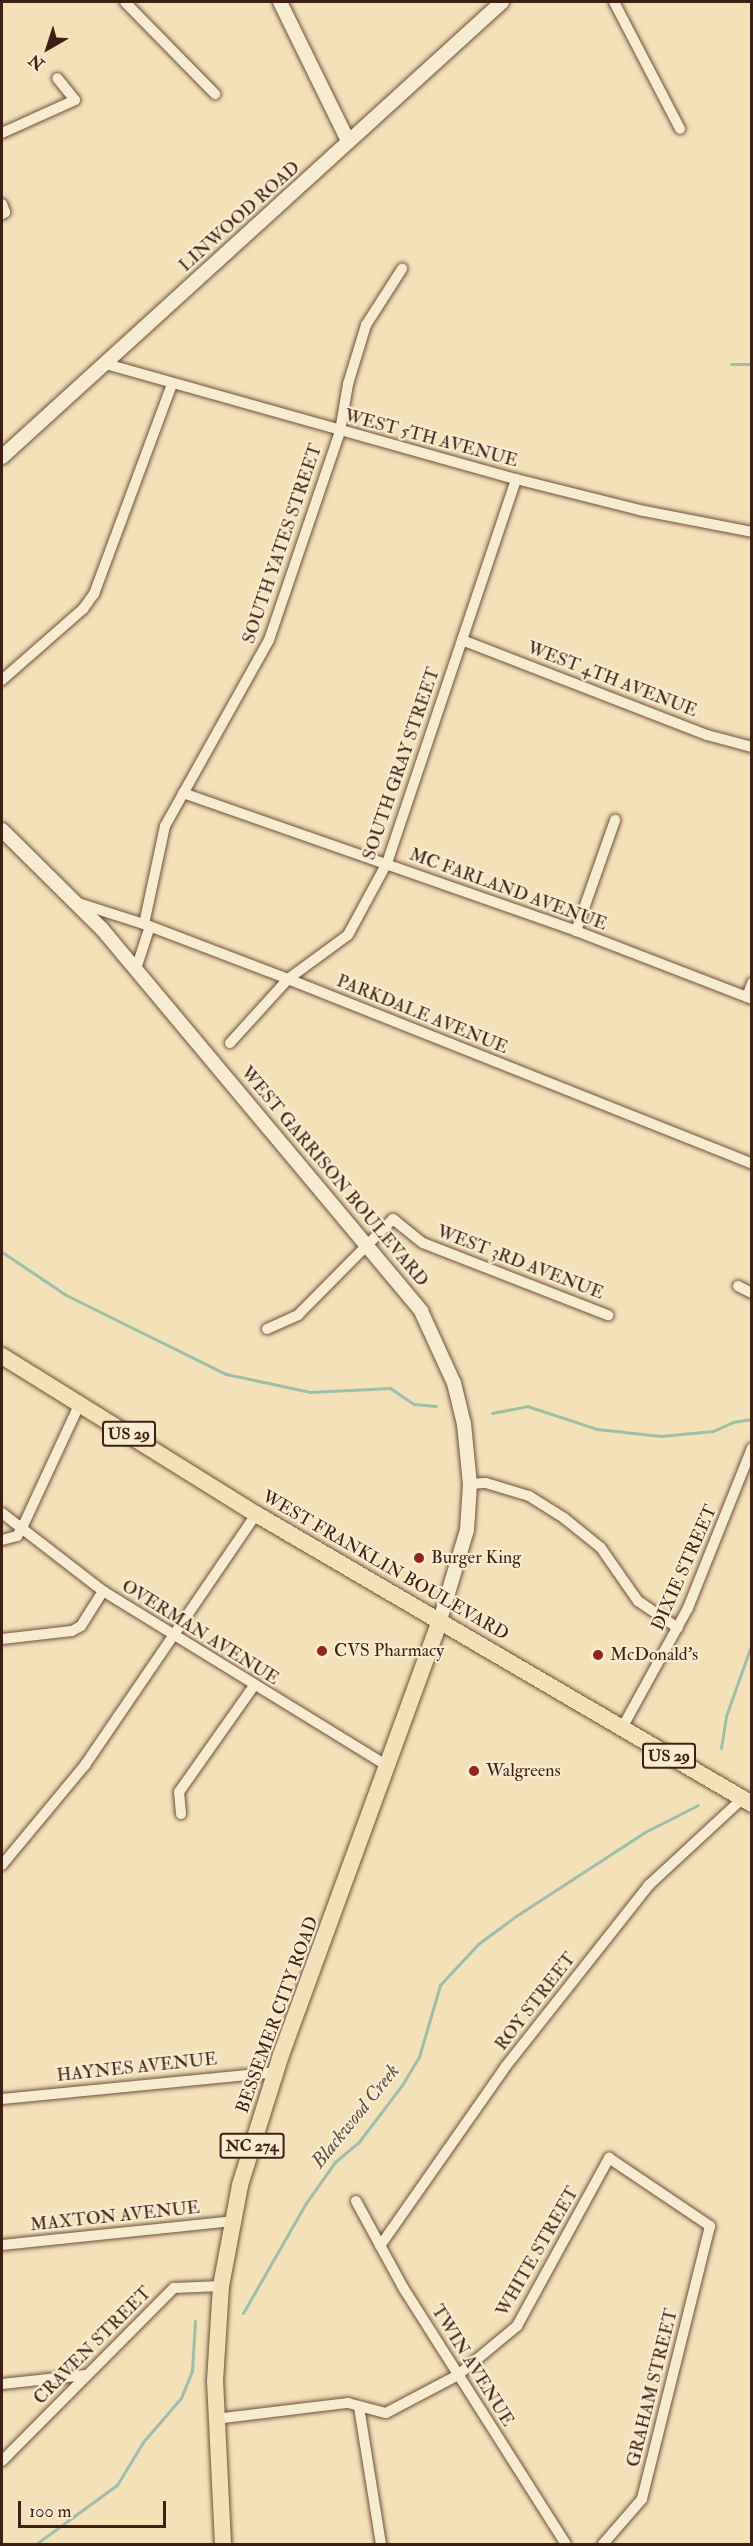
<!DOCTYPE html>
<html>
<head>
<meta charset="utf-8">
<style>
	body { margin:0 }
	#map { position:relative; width:753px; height:2546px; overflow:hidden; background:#f5e1b7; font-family:"IM FELL Double Pica",serif }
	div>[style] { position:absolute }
	.stream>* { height:3px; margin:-1.5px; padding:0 1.5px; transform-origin:1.5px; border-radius:1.5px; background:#9dbeaa }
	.roads { filter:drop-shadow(0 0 2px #6c503b) drop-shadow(0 0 2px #6c503b) }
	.street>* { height:10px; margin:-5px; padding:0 5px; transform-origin:5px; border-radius:5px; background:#f8ecd0 }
	.secondary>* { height:14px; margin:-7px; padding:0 7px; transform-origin:7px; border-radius:7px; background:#f8ecd0 }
	.primary>* { height:16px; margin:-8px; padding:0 8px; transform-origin:8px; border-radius:8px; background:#f5e1b7 }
	.dots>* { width:16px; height:16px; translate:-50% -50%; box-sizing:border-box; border:3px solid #f8ecd0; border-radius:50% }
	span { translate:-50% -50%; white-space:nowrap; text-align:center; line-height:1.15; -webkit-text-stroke:4.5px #f8ecd0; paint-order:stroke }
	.shield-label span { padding:2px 4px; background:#f8ecd0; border:2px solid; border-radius:4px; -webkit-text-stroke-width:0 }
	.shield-label { font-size:16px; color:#3f1f12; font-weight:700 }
	.street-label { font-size:18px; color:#3f1f12 }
	.poi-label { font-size:18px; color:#3f1f12 }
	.left { translate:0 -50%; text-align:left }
	.water-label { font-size:20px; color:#5b4f40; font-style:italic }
	.frame { position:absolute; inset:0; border:3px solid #3f1f12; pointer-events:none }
	.north { position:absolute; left:18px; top:18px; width:60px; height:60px; -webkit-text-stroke:4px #f8ecd0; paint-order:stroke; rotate:219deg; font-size:16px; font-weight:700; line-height:24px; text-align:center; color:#3f1f12 }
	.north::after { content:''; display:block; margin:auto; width:21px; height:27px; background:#3f1f12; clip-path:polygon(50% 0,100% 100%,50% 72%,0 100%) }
	.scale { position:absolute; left:18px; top:2501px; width:148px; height:27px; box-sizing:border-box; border:3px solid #3f1f12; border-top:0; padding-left:8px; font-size:18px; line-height:21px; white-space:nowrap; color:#3f1f12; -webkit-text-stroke:4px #f8ecd0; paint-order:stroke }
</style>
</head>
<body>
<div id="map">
	<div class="stream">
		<div style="left:731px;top:364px;width:21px"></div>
		<div style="left:2px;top:1252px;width:77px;rotate:33.9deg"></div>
		<div style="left:66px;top:1295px;width:178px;rotate:26.3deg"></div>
		<div style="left:226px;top:1374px;width:86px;rotate:12.1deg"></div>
		<div style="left:310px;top:1392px;width:80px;rotate:-2.9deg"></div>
		<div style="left:390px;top:1388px;width:29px;rotate:34deg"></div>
		<div style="left:414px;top:1404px;width:22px;rotate:5deg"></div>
		<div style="left:492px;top:1413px;width:36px;rotate:-11deg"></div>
		<div style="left:527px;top:1406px;width:74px;rotate:18.2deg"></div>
		<div style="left:597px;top:1429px;width:64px;rotate:6.2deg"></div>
		<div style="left:661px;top:1436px;width:52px;rotate:-5.5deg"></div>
		<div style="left:713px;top:1431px;width:22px;rotate:-24deg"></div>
		<div style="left:733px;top:1422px;width:19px;rotate:-9deg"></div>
		<div style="left:721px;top:1748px;width:32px;rotate:-81deg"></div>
		<div style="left:726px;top:1716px;width:77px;rotate:-70.4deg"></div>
		<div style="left:243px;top:2313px;width:127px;rotate:-60.2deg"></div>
		<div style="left:306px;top:2203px;width:50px;rotate:-54.7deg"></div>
		<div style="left:335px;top:2162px;width:30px;rotate:-40deg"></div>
		<div style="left:358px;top:2143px;width:73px;rotate:-52.8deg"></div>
		<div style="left:402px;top:2085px;width:33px;rotate:-59deg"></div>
		<div style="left:419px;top:2057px;width:75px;rotate:-73.7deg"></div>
		<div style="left:440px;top:1985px;width:56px;rotate:-47.2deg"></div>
		<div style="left:478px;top:1944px;width:47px;rotate:-36.4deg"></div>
		<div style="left:516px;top:1916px;width:154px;rotate:-33.1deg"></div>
		<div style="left:645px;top:1832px;width:59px;rotate:-27deg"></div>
		<div style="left:36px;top:2544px;width:100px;rotate:-36.1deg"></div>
		<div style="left:117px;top:2485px;width:50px;rotate:-58.8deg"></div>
		<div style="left:143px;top:2442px;width:58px;rotate:-49.2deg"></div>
		<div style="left:181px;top:2398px;width:29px;rotate:-68deg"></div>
		<div style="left:192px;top:2371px;width:50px;rotate:-86.6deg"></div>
	</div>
	<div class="roads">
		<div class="street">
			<div style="left:125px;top:2px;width:129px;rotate:45.6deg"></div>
			<div style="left:614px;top:2px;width:143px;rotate:62.5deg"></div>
			<div style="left:2px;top:133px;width:80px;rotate:-24.3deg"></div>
			<div style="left:75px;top:100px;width:28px;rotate:-129deg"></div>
			<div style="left:2px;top:204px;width:9px;rotate:69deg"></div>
			<div style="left:5px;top:212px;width:4px;rotate:146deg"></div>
			<div style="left:106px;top:364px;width:426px;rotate:15.7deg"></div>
			<div style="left:516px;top:479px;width:127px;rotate:14.1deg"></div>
			<div style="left:639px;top:510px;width:115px;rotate:11deg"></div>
			<div style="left:462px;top:640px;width:263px;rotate:21.2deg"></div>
			<div style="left:707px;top:735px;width:47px;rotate:14.9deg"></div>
			<div style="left:2px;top:680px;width:108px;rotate:-41.2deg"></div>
			<div style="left:83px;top:609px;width:19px;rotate:-54deg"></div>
			<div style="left:94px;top:594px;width:224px;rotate:-69.6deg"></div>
			<div style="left:183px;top:793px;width:417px;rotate:19.3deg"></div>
			<div style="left:576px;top:931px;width:189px;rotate:21.1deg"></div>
			<div style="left:78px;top:903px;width:69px;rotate:17.7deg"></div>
			<div style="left:144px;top:924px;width:154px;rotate:20.9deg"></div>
			<div style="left:288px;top:979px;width:500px;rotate:21.7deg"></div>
			<div style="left:144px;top:924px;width:100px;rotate:-77.9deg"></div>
			<div style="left:165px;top:826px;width:213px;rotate:-60.8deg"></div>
			<div style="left:269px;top:640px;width:221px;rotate:-71.2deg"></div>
			<div style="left:340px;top:431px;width:48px;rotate:-80.3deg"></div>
			<div style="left:348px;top:384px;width:62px;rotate:-73deg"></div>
			<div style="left:366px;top:325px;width:67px;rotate:-57.3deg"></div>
			<div style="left:576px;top:931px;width:118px;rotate:-70.6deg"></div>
			<div style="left:136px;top:969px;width:45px;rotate:-72deg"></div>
			<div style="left:747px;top:997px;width:15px;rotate:-70deg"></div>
			<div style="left:230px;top:1043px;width:86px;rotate:-47.8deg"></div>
			<div style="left:288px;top:979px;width:74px;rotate:-36.3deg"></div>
			<div style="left:348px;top:935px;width:82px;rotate:-61.6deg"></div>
			<div style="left:387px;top:863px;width:405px;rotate:-71.4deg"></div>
			<div style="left:738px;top:1286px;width:16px;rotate:27deg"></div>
			<div style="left:267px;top:1329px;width:34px;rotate:-24deg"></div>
			<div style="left:298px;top:1315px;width:135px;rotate:-45.3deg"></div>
			<div style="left:393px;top:1219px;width:38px;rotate:39deg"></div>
			<div style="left:423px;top:1243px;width:199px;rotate:21.3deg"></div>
			<div style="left:470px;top:1484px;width:16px;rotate:-4deg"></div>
			<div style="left:486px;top:1483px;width:45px;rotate:16.8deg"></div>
			<div style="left:529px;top:1496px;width:41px;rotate:32.2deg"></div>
			<div style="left:564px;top:1518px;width:48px;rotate:39deg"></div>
			<div style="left:601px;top:1548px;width:65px;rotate:55.1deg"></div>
			<div style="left:638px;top:1601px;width:48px;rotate:34deg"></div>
			<div style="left:2px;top:1513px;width:128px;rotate:37.7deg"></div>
			<div style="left:103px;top:1591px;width:336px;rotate:31.6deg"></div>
			<div style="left:2px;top:1540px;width:16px;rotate:-15deg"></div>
			<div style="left:17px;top:1536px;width:9px;rotate:-58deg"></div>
			<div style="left:22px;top:1528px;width:138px;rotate:-65.1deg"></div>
			<div style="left:2px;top:1639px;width:70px;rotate:-6.5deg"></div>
			<div style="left:72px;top:1631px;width:10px;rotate:-29deg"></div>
			<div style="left:81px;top:1626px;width:41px;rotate:-57.8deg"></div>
			<div style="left:622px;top:1728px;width:137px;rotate:-61.2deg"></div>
			<div style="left:688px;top:1608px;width:172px;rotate:-68.2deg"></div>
			<div style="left:181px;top:1814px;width:22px;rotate:-95deg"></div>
			<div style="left:179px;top:1792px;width:128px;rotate:-54.8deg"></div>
			<div style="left:2px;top:1865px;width:130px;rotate:-50.3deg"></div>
			<div style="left:85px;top:1765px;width:304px;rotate:-55.7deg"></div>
			<div style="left:2px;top:2099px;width:275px;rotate:-5.6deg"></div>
			<div style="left:356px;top:2201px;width:100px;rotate:61.4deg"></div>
			<div style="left:404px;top:2289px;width:302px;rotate:57.6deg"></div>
			<div style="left:2px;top:2245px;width:232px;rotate:-5.9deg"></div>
			<div style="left:380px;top:2246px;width:220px;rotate:-55deg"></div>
			<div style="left:506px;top:2066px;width:231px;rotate:-51.7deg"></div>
			<div style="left:649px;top:1885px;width:127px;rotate:-42.8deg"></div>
			<div style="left:2px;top:2384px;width:84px;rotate:-6.1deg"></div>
			<div style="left:359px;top:2407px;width:139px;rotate:80.9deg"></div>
			<div style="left:215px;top:2419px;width:134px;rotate:-6.9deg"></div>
			<div style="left:348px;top:2403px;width:39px;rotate:15deg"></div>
			<div style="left:386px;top:2413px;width:81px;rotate:-27.8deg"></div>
			<div style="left:458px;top:2375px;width:77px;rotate:-39.7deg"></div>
			<div style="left:517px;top:2326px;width:192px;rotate:-61.3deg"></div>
			<div style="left:609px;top:2158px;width:122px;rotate:34deg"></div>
			<div style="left:710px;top:2226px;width:281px;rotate:104deg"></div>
			<div style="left:642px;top:2499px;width:60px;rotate:130.9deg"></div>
			<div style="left:2px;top:2461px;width:244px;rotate:-45.2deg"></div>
			<div style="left:174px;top:2288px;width:47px;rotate:-2.4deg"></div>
		</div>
		<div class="secondary">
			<div style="left:280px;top:2px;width:155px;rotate:63.9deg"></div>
			<div style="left:2px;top:457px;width:676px;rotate:-42.3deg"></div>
			<div style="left:2px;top:830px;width:141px;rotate:44.7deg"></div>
			<div style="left:102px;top:929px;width:498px;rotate:50.1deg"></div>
			<div style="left:421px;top:1311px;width:79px;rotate:65.4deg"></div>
			<div style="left:454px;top:1383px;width:42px;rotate:76.3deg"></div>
			<div style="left:464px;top:1424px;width:60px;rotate:84.3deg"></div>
			<div style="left:470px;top:1484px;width:46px;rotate:93.7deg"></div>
			<div style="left:467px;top:1530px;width:94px;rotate:106.7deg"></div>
		</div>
		<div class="primary">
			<div style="left:2px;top:1356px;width:299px;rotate:31.9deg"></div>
			<div style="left:256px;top:1514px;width:575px;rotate:30.31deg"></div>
			<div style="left:223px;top:2544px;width:163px;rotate:-92.8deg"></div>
			<div style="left:215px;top:2381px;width:95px;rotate:-86.4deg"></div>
			<div style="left:221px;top:2286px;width:103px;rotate:-79.3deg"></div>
			<div style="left:240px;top:2185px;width:136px;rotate:-72.5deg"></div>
			<div style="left:281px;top:2055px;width:463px;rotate:-69.9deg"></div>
		</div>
	</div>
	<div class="dots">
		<div style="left:419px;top:1558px;background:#8f2418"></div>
		<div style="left:322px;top:1651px;background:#8f2418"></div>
		<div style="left:598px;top:1655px;background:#8f2418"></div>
		<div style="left:474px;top:1771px;background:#8f2418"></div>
	</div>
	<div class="shield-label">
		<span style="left:129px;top:1434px">US 29</span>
		<span style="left:669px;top:1756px">US 29</span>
		<span style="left:252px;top:2146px">NC 274</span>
	</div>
	<div class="street-label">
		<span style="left:240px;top:217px;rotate:-42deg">LINWOOD ROAD</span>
		<span style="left:431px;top:439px;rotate:15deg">WEST 5TH AVENUE</span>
		<span style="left:283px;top:544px;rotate:-71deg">SOUTH YATES STREET</span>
		<span style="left:612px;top:680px;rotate:21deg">WEST 4TH AVENUE</span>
		<span style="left:402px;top:764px;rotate:-71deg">SOUTH GRAY STREET</span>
		<span style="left:508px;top:890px;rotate:20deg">MC FARLAND AVENUE</span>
		<span style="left:422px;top:1015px;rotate:22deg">PARKDALE AVENUE</span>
		<span style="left:334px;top:1177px;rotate:50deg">WEST GARRISON BOULEVARD</span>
		<span style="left:520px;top:1263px;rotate:21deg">WEST 3RD AVENUE</span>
		<span style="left:385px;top:1566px;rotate:30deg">WEST FRANKLIN BOULEVARD</span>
		<span style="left:685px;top:1568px;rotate:-66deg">DIXIE STREET</span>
		<span style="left:200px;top:1633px;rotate:32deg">OVERMAN AVENUE</span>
		<span style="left:536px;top:2002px;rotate:-52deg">ROY STREET</span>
		<span style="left:278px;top:2015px;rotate:-70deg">BESSEMER CITY ROAD</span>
		<span style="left:137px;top:2068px;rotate:-6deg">HAYNES AVENUE</span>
		<span style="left:115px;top:2217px;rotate:-6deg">MAXTON AVENUE</span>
		<span style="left:538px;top:2252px;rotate:-60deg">WHITE STREET</span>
		<span style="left:93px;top:2346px;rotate:-45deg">CRAVEN STREET</span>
		<span style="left:472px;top:2366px;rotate:58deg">TWIN AVENUE</span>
		<span style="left:653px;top:2388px;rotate:-76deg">GRAHAM STREET</span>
	</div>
	<div class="poi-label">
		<span class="left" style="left:431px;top:1558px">Burger King</span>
		<span class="left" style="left:334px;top:1651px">CVS Pharmacy</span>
		<span class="left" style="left:610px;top:1655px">McDonald's</span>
		<span class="left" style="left:486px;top:1771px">Walgreens</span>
	</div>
	<div class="water-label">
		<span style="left:355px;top:2116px;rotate:-51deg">Blackwood Creek</span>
	</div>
	<div class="frame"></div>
	<div class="north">N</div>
	<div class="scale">100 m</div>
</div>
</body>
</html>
